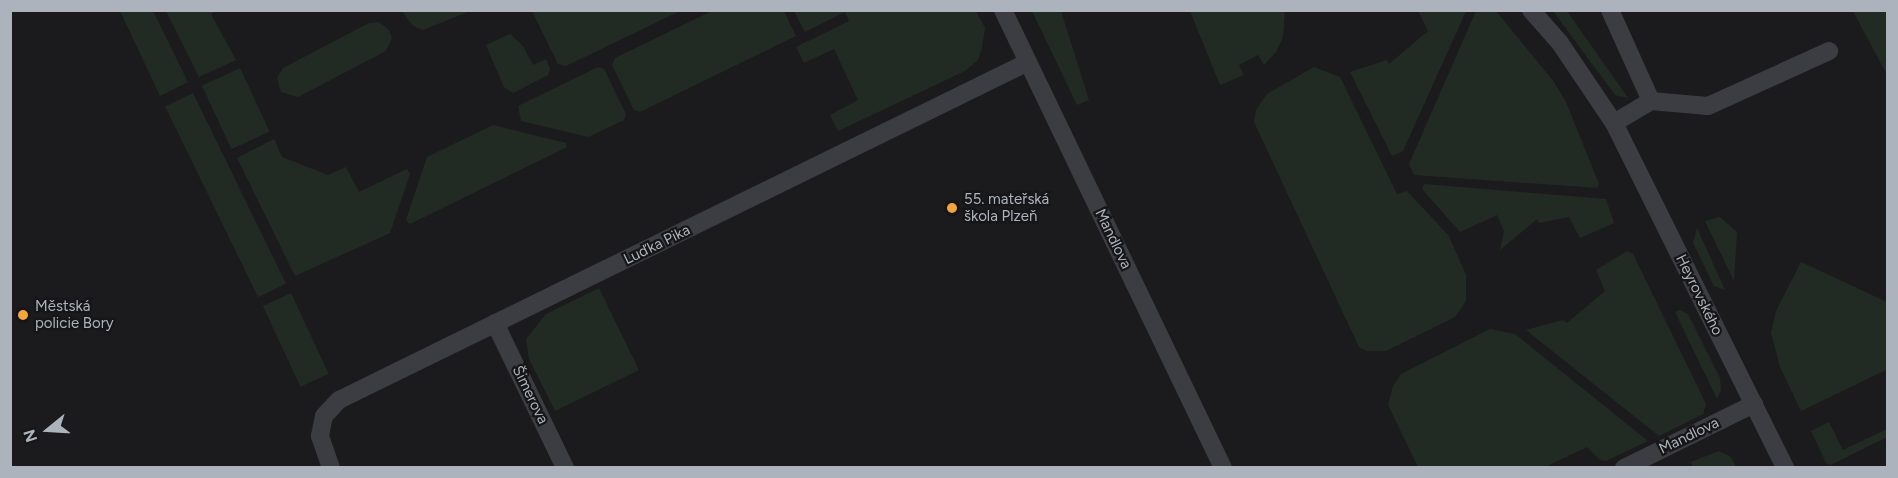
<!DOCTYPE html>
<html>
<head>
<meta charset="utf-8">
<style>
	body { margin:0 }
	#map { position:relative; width:1898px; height:478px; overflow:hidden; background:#1b1b1d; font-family:Figtree,sans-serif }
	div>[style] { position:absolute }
	.green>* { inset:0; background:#222b23; transform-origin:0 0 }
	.street>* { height:18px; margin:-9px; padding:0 9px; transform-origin:9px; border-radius:9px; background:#3c3d42 }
	.dots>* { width:16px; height:16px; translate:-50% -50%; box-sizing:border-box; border:3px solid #161618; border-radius:50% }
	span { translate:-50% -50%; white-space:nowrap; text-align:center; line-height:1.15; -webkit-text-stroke:4.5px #161618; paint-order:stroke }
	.poi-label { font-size:15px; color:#adb3bc }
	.left { translate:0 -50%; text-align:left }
	.street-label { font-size:15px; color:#adb3bc }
	.frame { position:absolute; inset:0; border:12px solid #adb3bc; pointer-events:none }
	.north { position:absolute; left:18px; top:400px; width:60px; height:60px; -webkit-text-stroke:4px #161618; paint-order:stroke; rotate:252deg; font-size:16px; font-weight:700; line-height:24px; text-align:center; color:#adb3bc }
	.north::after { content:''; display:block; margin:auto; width:21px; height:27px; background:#adb3bc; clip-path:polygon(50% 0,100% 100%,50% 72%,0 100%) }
</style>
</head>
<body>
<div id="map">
	<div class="green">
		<div style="clip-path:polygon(714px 10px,784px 11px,796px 36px,640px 112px,634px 110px,612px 65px,615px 58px)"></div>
		<div style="clip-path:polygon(120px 11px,153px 11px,188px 82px,160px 96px)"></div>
		<div style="clip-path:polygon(166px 11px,217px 11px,211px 14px,236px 60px,199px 77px)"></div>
		<div style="clip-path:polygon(402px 11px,470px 11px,423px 30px,413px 26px)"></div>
		<div style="clip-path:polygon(532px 11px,680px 11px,566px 66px,558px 64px)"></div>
		<div style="clip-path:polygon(794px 11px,976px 11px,985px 28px,982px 48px,978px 60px,965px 71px,838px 131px,830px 115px,858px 100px,834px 49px,804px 63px,796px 47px,849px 21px,845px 12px,805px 32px)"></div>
		<div style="clip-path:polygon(1032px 11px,1061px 11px,1089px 100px,1077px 105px)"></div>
		<div style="clip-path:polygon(1190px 11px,1285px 11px,1283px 37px,1276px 52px,1264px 65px,1258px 55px,1239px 65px,1244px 75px,1220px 85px)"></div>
		<div style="clip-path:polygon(1418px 11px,1466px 11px,1403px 151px,1392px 156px,1350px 72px,1387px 60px,1389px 64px,1428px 31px)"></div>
		<div style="clip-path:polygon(1476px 11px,1496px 11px,1554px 82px,1566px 102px,1599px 184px,1597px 188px,1414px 175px,1409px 164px)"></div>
		<div style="clip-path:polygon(1553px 11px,1567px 11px,1628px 98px,1615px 95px)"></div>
		<div style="clip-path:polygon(1853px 11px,1887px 11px,1887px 75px)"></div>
		<div style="clip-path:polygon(369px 23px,379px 22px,389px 30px,392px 38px,386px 51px,298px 97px,281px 92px,277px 78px,283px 68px)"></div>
		<div style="clip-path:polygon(510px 34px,523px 46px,533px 65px,546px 59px,550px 69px,548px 75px,513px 93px,504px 87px,486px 45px)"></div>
		<div style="clip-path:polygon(598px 67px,604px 69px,626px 114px,624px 120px,588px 137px,521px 121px,518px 106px)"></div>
		<div style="clip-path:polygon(1314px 67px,1340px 77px,1397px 194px,1407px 191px,1449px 236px,1466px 275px,1466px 301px,1455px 317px,1386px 351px,1367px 351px,1359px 347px,1254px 122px,1256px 110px,1267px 94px)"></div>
		<div style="left:240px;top:68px;width:70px;height:42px;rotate:65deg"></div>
		<div style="left:193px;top:93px;width:212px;height:31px;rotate:64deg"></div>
		<div style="clip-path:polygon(493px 125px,566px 143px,567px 147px,410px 224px,406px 220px,427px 157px)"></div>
		<div style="clip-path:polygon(274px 139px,282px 157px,328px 175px,346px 167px,359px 192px,407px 169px,410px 174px,390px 233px,295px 276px,237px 158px)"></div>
		<div style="clip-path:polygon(1424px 184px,1606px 199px,1614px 223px,1580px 238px,1569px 217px,1539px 223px,1537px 219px,1500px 250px,1504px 231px,1497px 215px,1460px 232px,1422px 189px)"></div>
		<div style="clip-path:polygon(1720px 217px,1737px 232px,1734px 281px,1705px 221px)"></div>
		<div style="clip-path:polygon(1697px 228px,1725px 290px,1714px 286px,1693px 243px)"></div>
		<div style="clip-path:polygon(1627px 251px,1633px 254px,1706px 404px,1703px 414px,1659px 436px,1526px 330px,1563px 320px,1567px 323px,1605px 291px,1596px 270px)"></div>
		<div style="clip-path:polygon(1801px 262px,1887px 302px,1888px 369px,1801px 411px,1780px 367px,1771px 333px,1776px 311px)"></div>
		<div style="clip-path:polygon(599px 288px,639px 370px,555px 411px,529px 359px,526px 339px,546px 314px)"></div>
		<div style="left:291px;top:293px;width:89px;height:31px;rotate:65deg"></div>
		<div style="clip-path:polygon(1680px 310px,1688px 314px,1720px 378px,1721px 390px,1717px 399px,1675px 312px)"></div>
		<div style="clip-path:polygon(1490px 329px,1515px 334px,1648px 441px,1606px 461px,1600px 460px,1587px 447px,1545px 467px,1418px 467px,1388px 405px,1393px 386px,1401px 374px)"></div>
		<div style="clip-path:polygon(1829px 422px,1843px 450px,1887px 429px,1887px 437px,1831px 465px,1826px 463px,1811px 431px)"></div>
		<div style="clip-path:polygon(1719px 451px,1731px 457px,1736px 467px,1693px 467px,1691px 462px)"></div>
	</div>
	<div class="street">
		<div style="left:1003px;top:10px;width:508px;rotate:64.34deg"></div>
		<div style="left:1531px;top:10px;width:44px;rotate:48.7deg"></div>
		<div style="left:1560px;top:43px;width:97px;rotate:56deg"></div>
		<div style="left:1614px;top:123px;width:385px;rotate:63.6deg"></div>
		<div style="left:1610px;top:10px;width:100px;rotate:65.7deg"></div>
		<div style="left:1614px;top:123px;width:43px;rotate:-30.7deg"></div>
		<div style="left:1651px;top:101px;width:57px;rotate:5deg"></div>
		<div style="left:1708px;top:106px;width:133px;rotate:-24.4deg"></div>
		<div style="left:495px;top:323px;width:161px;rotate:64.2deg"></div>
		<div style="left:331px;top:468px;width:34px;rotate:-109deg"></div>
		<div style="left:320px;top:436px;width:20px;rotate:-79deg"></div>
		<div style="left:324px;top:416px;width:22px;rotate:-47deg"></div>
		<div style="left:339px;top:400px;width:767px;rotate:-26.13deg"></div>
		<div style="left:1624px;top:468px;width:145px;rotate:-26.2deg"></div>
	</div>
	<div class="dots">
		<div style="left:952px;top:208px;background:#f1a43f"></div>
		<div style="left:23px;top:315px;background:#f1a43f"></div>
	</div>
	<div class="poi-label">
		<span class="left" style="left:964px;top:208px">55. mateřská<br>škola Plzeň</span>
		<span class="left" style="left:35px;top:315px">Městská<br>policie Bory</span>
	</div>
	<div class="street-label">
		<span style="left:1113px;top:239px;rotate:64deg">Mandlova</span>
		<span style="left:657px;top:245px;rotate:-26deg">Luďka Pika</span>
		<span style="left:1699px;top:295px;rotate:64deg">Heyrovského</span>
		<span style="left:530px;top:395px;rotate:64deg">Šimerova</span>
		<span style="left:1689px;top:436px;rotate:-26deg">Mandlova</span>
	</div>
	<div class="frame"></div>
	<div class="north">N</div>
</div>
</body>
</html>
